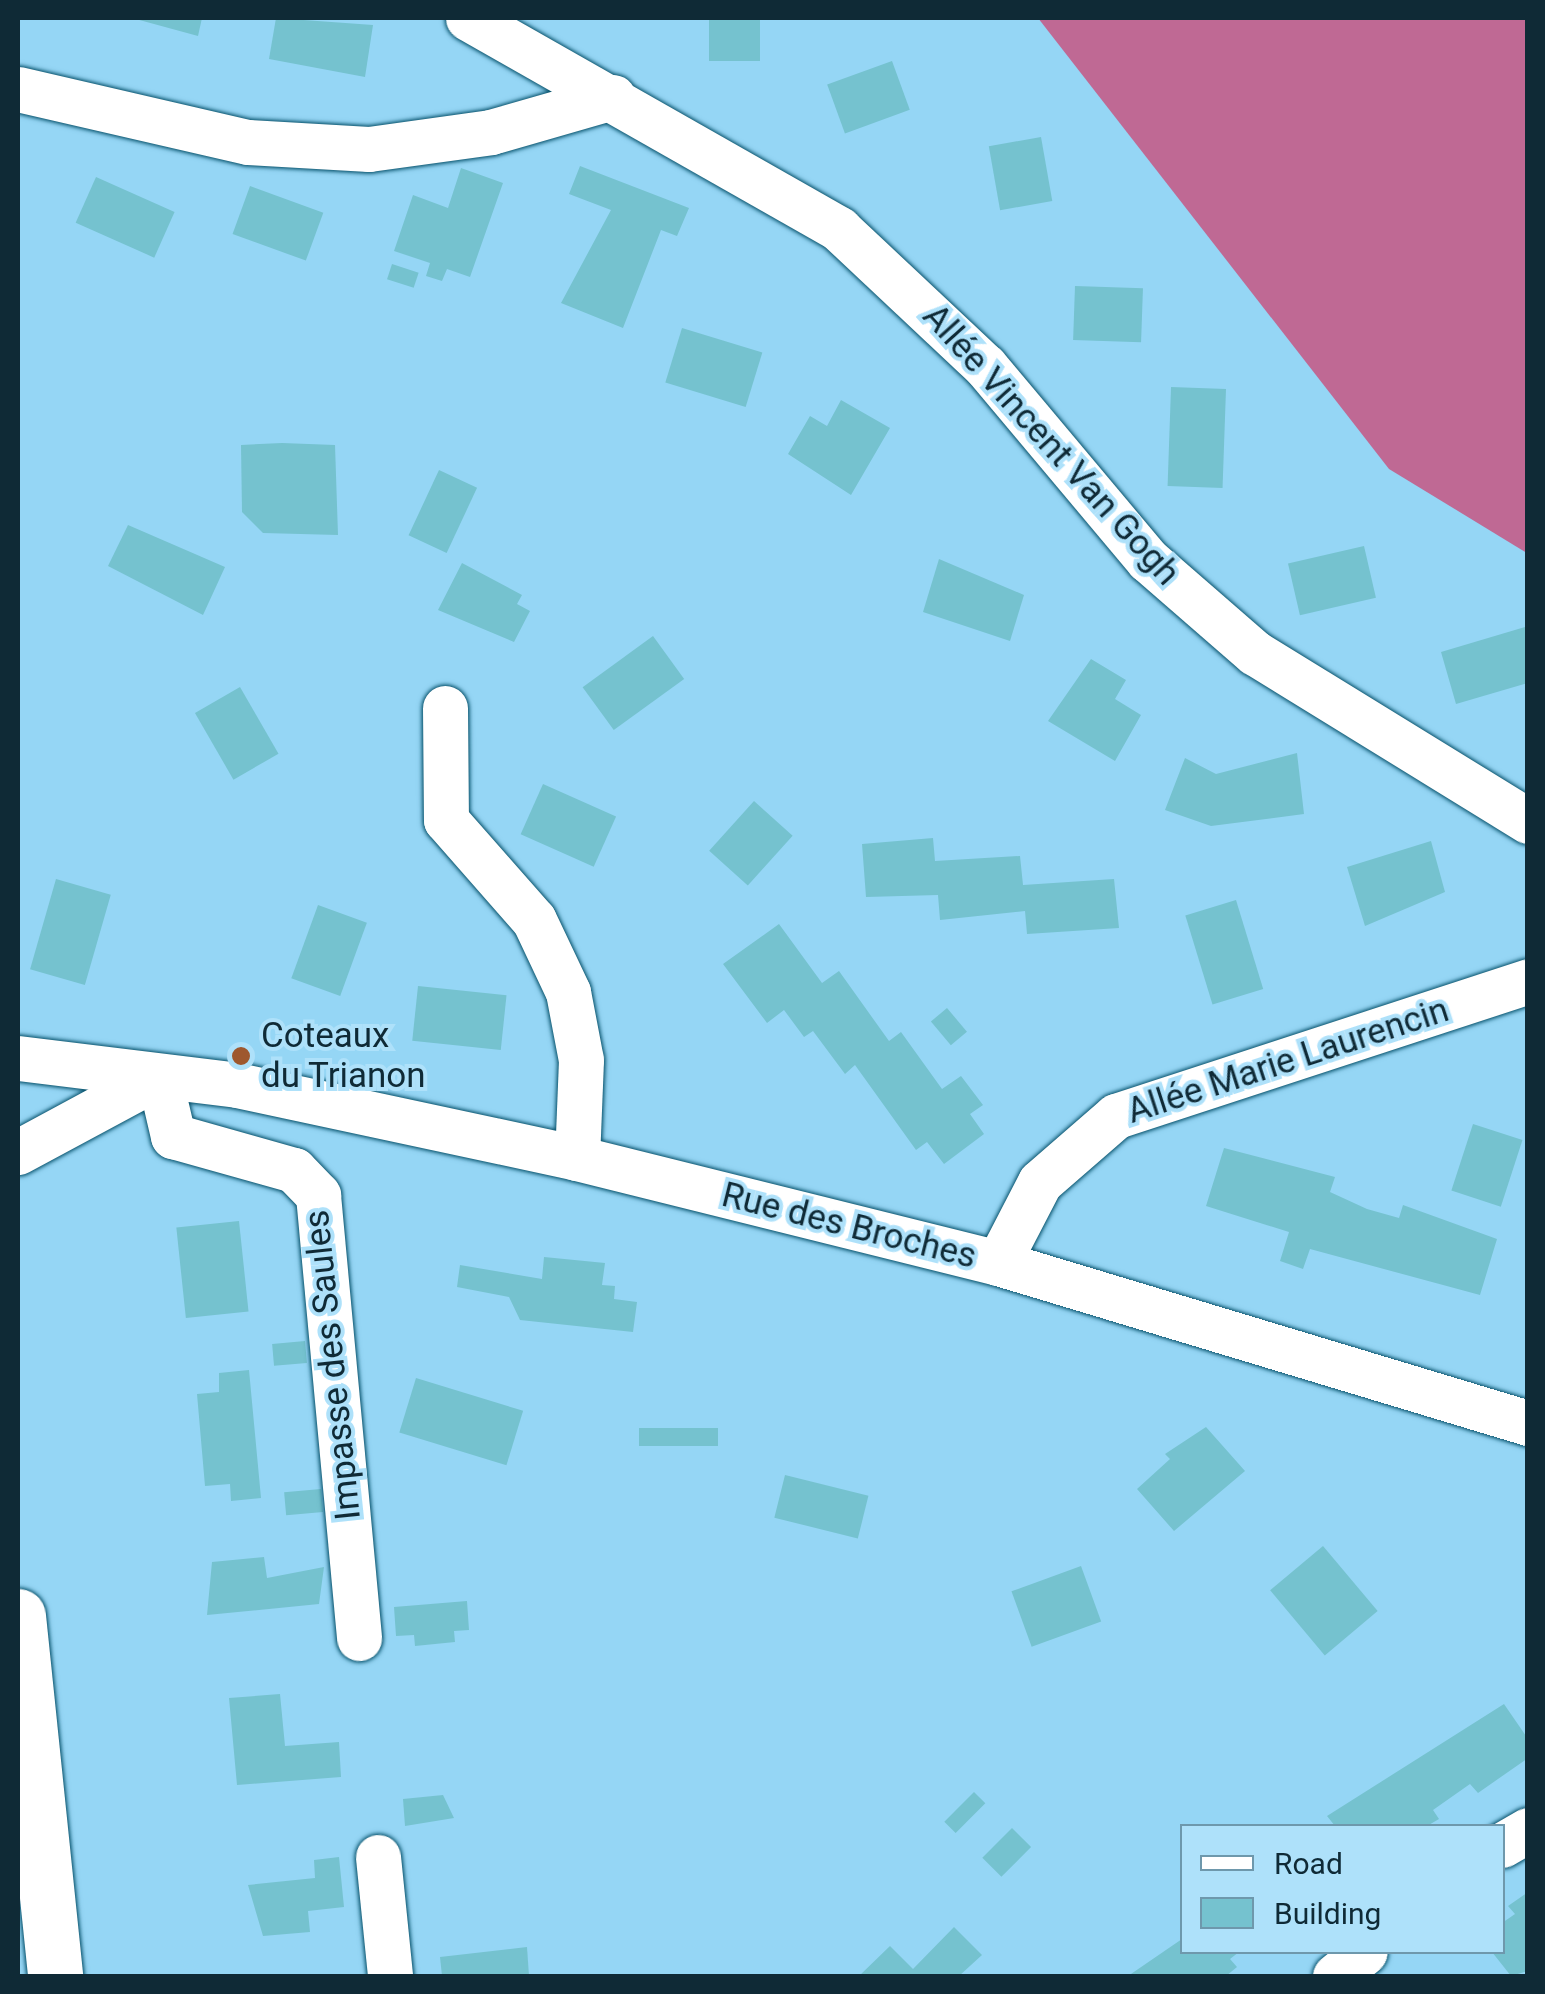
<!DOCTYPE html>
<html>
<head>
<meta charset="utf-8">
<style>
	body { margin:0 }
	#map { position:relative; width:1545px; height:1994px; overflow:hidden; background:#95d6f5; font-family:Roboto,sans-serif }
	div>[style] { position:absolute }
	.forest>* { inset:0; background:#bf6994 }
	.building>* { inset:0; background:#75c2cf; transform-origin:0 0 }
	.roads { filter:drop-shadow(0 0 2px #06516b) drop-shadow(0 0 2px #06516b) }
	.minor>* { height:45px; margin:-22.5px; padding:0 22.5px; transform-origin:22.5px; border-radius:22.5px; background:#fff }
	.secondary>* { height:55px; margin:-27.5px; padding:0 27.5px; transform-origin:27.5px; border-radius:27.5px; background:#fff }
	.dots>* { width:28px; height:28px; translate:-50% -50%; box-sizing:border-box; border:5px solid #aee1fa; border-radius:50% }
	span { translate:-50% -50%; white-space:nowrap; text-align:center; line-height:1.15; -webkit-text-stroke:8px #aee1fa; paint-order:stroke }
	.street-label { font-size:35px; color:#0f2a36 }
	.poi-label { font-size:35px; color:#0f2a36 }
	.left { translate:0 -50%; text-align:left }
	.frame { position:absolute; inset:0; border:20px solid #0f2a36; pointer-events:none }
	.legend { position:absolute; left:1180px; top:1824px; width:325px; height:130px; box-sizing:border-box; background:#aee1fa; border:2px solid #6e98ac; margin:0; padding:12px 18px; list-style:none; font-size:30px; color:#0f2a36 }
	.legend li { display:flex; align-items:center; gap:20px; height:50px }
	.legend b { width:50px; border:2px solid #6e98ac }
</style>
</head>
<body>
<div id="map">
	<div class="forest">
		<div style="clip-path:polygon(1038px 18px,1527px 18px,1527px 553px,1389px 469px)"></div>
	</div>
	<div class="building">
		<div style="clip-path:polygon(132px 18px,202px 18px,198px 36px)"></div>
		<div style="clip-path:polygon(276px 18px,373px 25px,365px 77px,269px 59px)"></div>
		<div style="left:709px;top:18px;width:51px;height:43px"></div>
		<div style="left:892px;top:61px;width:52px;height:69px;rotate:70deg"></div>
		<div style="left:1041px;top:137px;width:65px;height:53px;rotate:80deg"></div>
		<div style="clip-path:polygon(580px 166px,689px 208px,677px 236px,661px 230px,623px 328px,561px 303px,611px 210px,569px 194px)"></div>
		<div style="clip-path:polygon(461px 168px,503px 183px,470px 277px,447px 269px,442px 281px,426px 276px,430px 263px,394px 251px,413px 195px,448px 208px)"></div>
		<div style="left:96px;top:177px;width:86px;height:50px;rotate:24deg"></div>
		<div style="left:250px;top:186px;width:78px;height:51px;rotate:20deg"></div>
		<div style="left:392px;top:264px;width:28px;height:16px;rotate:18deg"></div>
		<div style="left:1075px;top:286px;width:68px;height:54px;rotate:2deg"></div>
		<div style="left:682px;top:328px;width:84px;height:57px;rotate:17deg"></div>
		<div style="left:1226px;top:389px;width:99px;height:55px;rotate:92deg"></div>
		<div style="clip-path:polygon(841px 400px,890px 428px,851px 495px,788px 454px,810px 416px,827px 426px)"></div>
		<div style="clip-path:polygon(282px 443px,335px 445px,338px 535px,263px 533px,242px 512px,241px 445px)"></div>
		<div style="left:439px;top:470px;width:42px;height:72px;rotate:25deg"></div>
		<div style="clip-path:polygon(128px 525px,225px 567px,203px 615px,108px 566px)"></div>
		<div style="left:1364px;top:546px;width:53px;height:78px;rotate:77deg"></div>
		<div style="clip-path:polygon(939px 559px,1024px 595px,1010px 641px,923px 612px)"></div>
		<div style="clip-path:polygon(462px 563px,522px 595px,517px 604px,530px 611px,514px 642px,438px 610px)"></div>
		<div style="clip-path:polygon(1525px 627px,1528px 683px,1456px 704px,1441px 652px)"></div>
		<div style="left:653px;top:636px;width:53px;height:87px;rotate:54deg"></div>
		<div style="clip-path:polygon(1091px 659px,1126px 680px,1115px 699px,1141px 715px,1115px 761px,1048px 721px)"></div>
		<div style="left:240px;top:687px;width:77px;height:52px;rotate:60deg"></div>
		<div style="clip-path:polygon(1297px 753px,1304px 814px,1211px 826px,1165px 810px,1185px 758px,1216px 774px)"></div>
		<div style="left:543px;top:784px;width:80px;height:55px;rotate:24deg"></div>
		<div style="left:754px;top:801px;width:52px;height:67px;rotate:42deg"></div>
		<div style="clip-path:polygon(933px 838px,935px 861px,1020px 856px,1023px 885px,1114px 879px,1119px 928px,1027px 934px,1025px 911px,940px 920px,938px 895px,866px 897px,862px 844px)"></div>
		<div style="clip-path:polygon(1431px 841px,1445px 892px,1365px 926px,1347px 867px)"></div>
		<div style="left:56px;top:879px;width:57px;height:94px;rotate:16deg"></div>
		<div style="left:1236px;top:900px;width:93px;height:53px;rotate:73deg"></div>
		<div style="left:318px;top:905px;width:52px;height:78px;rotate:20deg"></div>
		<div style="clip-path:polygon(779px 924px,822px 983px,839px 971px,889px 1041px,901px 1032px,942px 1089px,961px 1076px,983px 1105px,970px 1114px,984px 1134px,944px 1164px,927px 1142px,916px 1150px,855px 1065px,845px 1074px,813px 1031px,804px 1037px,784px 1010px,767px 1023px,723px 964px)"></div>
		<div style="left:418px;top:986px;width:89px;height:55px;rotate:6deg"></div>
		<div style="left:947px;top:1008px;width:31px;height:21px;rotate:50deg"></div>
		<div style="left:1473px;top:1124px;width:52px;height:70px;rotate:18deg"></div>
		<div style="clip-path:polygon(1224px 1148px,1335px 1177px,1330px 1192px,1367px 1209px,1399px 1218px,1403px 1205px,1497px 1239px,1480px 1295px,1310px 1249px,1303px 1269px,1280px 1261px,1289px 1232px,1206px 1206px)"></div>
		<div style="left:239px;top:1221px;width:91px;height:63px;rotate:84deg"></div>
		<div style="clip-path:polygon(544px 1257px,605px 1263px,602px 1285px,615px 1286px,614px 1299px,637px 1302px,633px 1332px,520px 1320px,509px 1297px,457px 1287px,460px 1265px,542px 1279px)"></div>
		<div style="left:305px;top:1341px;width:22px;height:33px;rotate:85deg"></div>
		<div style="clip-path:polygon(249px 1370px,261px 1498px,231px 1501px,230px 1484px,205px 1486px,197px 1394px,219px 1392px,219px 1373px)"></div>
		<div style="left:416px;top:1378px;width:112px;height:57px;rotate:17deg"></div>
		<div style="clip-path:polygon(1206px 1427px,1245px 1471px,1174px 1531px,1137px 1489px,1170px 1459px,1165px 1454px)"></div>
		<div style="left:718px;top:1428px;width:18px;height:79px;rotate:90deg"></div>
		<div style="left:785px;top:1475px;width:86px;height:44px;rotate:14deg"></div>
		<div style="left:321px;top:1489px;width:23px;height:37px;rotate:85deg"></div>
		<div style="left:1323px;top:1546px;width:85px;height:69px;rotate:50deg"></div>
		<div style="clip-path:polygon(264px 1557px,267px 1578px,324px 1567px,319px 1604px,207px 1615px,212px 1562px)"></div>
		<div style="left:1081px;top:1566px;width:59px;height:74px;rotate:70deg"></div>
		<div style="clip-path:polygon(467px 1601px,469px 1630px,454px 1631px,455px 1642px,415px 1646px,414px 1635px,396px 1636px,394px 1607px)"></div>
		<div style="clip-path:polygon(280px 1694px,285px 1746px,339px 1742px,341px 1777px,237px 1785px,229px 1698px)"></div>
		<div style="clip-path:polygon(1504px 1704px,1528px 1739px,1528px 1758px,1478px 1793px,1470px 1784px,1433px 1810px,1439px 1819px,1427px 1826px,1335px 1826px,1327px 1816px)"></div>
		<div style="left:974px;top:1792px;width:16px;height:42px;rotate:45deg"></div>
		<div style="clip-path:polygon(443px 1795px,454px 1818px,405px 1826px,403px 1799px)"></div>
		<div style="left:1012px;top:1828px;width:27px;height:42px;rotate:45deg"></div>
		<div style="clip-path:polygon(339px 1857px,344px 1907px,308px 1911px,310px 1932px,263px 1936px,248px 1885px,315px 1878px,314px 1860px)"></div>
		<div style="clip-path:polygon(1528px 1892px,1528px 1971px,1511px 1976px,1492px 1952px,1502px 1952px,1502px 1923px,1515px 1914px,1508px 1906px)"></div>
		<div style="clip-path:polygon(954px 1927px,982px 1955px,959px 1976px,859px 1976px,890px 1946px,913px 1969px)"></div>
		<div style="clip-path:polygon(1182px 1939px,1182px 1952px,1239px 1952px,1230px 1959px,1237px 1967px,1226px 1976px,1128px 1976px)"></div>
		<div style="clip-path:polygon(527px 1947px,529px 1976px,442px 1976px,440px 1957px)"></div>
	</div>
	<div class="roads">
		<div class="minor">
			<div style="left:468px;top:18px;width:427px;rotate:29.6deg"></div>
			<div style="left:839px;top:229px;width:200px;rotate:43.2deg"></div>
			<div style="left:985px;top:366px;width:253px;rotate:50deg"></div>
			<div style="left:1148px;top:560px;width:142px;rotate:41deg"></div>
			<div style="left:1255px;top:653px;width:321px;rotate:31.6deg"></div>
			<div style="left:18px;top:89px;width:236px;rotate:13deg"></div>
			<div style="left:248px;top:142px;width:121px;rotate:3.3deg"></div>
			<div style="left:369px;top:149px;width:123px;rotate:-7.9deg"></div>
			<div style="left:491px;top:132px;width:127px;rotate:-16deg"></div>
			<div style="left:445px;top:708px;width:112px;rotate:89.5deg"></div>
			<div style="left:446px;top:820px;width:133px;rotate:48.7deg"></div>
			<div style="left:534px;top:920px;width:80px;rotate:64.7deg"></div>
			<div style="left:568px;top:992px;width:69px;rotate:79.2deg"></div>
			<div style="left:581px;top:1060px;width:98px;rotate:92.3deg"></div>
			<div style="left:18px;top:1058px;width:221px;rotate:7deg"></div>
			<div style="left:237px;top:1085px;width:348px;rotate:12.1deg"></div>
			<div style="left:577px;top:1158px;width:434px;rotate:14deg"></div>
			<div style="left:998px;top:1263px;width:554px;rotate:16.8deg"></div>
			<div style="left:159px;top:1076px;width:62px;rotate:76.9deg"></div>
			<div style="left:173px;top:1136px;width:126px;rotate:15.7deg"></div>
			<div style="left:294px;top:1170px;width:35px;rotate:46deg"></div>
			<div style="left:318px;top:1195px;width:445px;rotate:84.7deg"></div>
			<div style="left:18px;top:1152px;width:160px;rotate:-28.3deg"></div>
			<div style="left:998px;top:1263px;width:91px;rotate:-62.6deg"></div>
			<div style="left:1040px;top:1182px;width:101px;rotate:-41deg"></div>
			<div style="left:1116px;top:1116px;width:434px;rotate:-18.1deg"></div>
			<div style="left:1502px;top:1845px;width:30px;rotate:-30deg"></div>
			<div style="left:378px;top:1857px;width:120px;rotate:84.2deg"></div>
			<div style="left:1335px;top:1976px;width:38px;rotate:-39deg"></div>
		</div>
		<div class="secondary">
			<div style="left:18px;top:1616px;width:362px;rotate:84.1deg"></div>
		</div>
	</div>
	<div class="dots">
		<div style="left:241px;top:1056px;background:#9e582e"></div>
	</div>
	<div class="street-label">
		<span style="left:1051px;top:445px;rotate:48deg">Allée Vincent Van Gogh</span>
		<span style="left:1288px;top:1061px;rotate:-18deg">Allée Marie Laurencin</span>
		<span style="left:849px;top:1226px;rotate:14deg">Rue des Broches</span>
		<span style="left:333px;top:1365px;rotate:-96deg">Impasse des Saules</span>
	</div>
	<div class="poi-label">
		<span class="left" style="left:261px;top:1056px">Coteaux<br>du Trianon</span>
	</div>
	<div class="frame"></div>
	<ul class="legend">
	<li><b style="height:12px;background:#fff"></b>Road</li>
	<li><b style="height:28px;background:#75c2cf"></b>Building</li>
	</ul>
</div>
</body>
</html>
